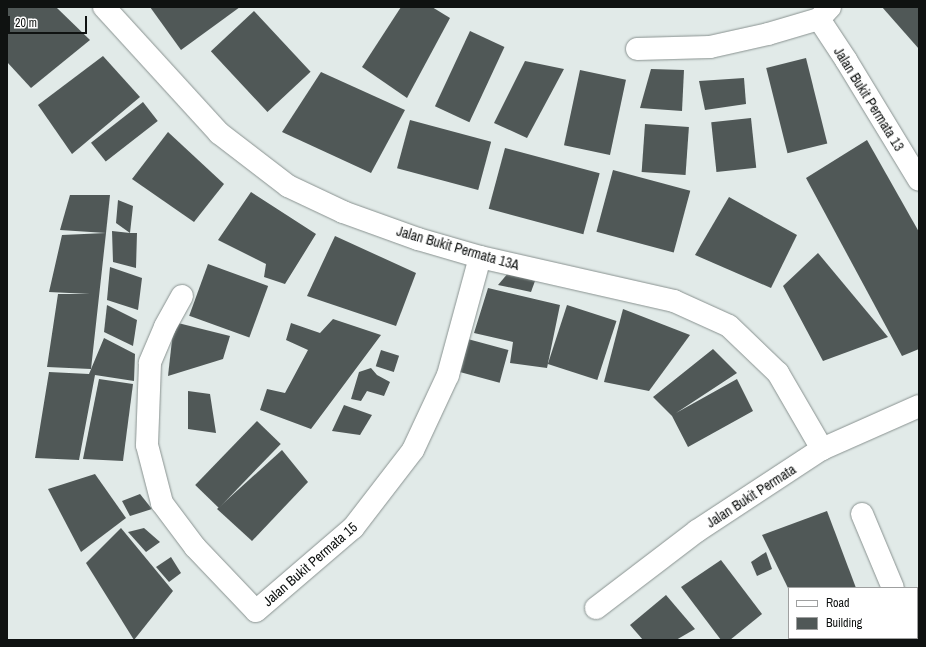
<!DOCTYPE html>
<html>
<head>
<meta charset="utf-8">
<style>
	body { margin:0 }
	#map { position:relative; width:926px; height:647px; overflow:hidden; background:#e1eae8; font-family:"Archivo Narrow",sans-serif }
	div>[style] { position:absolute }
	.building>* { inset:0; background:#505857; transform-origin:0 0 }
	.roads { filter:drop-shadow(0 0 1px #899290) drop-shadow(0 0 1px #899290) }
	.minor>* { height:22px; margin:-11px; padding:0 11px; transform-origin:11px; border-radius:11px; background:#fff }
	span { translate:-50% -50%; white-space:nowrap; text-align:center; line-height:1.15; -webkit-text-stroke:4px #fff; paint-order:stroke }
	.street-label { font-size:14px; color:#0f1211 }
	.frame { position:absolute; inset:0; border:8px solid #0f1211; pointer-events:none }
	.legend { position:absolute; left:788px; top:587px; width:130px; height:52px; box-sizing:border-box; background:#fff; border:1px solid #9fa0a0; margin:0; padding:5px 7px; list-style:none; font-size:12px; color:#0f1211 }
	.legend li { display:flex; align-items:center; gap:8px; height:20px }
	.legend b { width:20px; border:1px solid #9fa0a0 }
	.scale { position:absolute; left:8px; top:16px; width:79px; height:18px; box-sizing:border-box; border:2px solid #0f1211; border-top:0; padding-left:5px; font-size:12px; line-height:14px; white-space:nowrap; color:#0f1211; -webkit-text-stroke:3px #fff; paint-order:stroke }
</style>
</head>
<body>
<div id="map">
	<div class="building">
		<div style="clip-path:polygon(7px 7px,56px 7px,90px 40px,31px 88px,7px 62px)"></div>
		<div style="clip-path:polygon(150px 7px,240px 7px,181px 50px)"></div>
		<div style="clip-path:polygon(401px 7px,432px 7px,450px 18px,407px 98px,362px 67px)"></div>
		<div style="clip-path:polygon(882px 7px,919px 7px,919px 49px)"></div>
		<div style="left:254px;top:11px;width:83px;height:59px;rotate:47deg"></div>
		<div style="left:470px;top:31px;width:38px;height:83px;rotate:25deg"></div>
		<div style="clip-path:polygon(103px 56px,140px 97px,72px 154px,38px 105px)"></div>
		<div style="left:806px;top:58px;width:88px;height:41px;rotate:76deg"></div>
		<div style="clip-path:polygon(525px 61px,564px 69px,527px 138px,494px 123px)"></div>
		<div style="clip-path:polygon(651px 69px,684px 70px,682px 111px,640px 108px)"></div>
		<div style="left:580px;top:70px;width:47px;height:77px;rotate:12deg"></div>
		<div style="clip-path:polygon(321px 72px,405px 110px,371px 173px,282px 132px)"></div>
		<div style="clip-path:polygon(744px 78px,746px 104px,705px 110px,699px 81px)"></div>
		<div style="left:143px;top:102px;width:24px;height:66px;rotate:52deg"></div>
		<div style="left:751px;top:118px;width:50px;height:40px;rotate:84deg"></div>
		<div style="left:410px;top:120px;width:84px;height:50px;rotate:15deg"></div>
		<div style="left:645px;top:124px;width:44px;height:48px;rotate:4deg"></div>
		<div style="clip-path:polygon(168px 132px,224px 184px,194px 222px,132px 179px)"></div>
		<div style="clip-path:polygon(867px 140px,919px 232px,919px 349px,902px 356px,806px 178px)"></div>
		<div style="left:505px;top:148px;width:98px;height:63px;rotate:15deg"></div>
		<div style="left:613px;top:170px;width:80px;height:64px;rotate:15deg"></div>
		<div style="clip-path:polygon(251px 192px,316px 234px,285px 284px,264px 277px,266px 264px,218px 240px)"></div>
		<div style="clip-path:polygon(70px 195px,110px 195px,106px 233px,60px 230px)"></div>
		<div style="clip-path:polygon(729px 197px,797px 235px,771px 288px,695px 255px)"></div>
		<div style="clip-path:polygon(118px 200px,133px 206px,130px 233px,137px 233px,136px 268px,113px 262px,112px 231px,130px 233px,116px 223px)"></div>
		<div style="clip-path:polygon(106px 233px,91px 369px,47px 367px,58px 294px,90px 294px,49px 292px,62px 235px)"></div>
		<div style="clip-path:polygon(335px 236px,416px 273px,396px 326px,307px 296px)"></div>
		<div style="clip-path:polygon(818px 253px,888px 337px,823px 361px,783px 286px)"></div>
		<div style="left:208px;top:264px;width:64px;height:55px;rotate:20deg"></div>
		<div style="clip-path:polygon(110px 267px,142px 278px,138px 310px,107px 300px)"></div>
		<div style="clip-path:polygon(509px 272px,535px 281px,531px 292px,498px 285px)"></div>
		<div style="clip-path:polygon(488px 288px,560px 305px,547px 368px,510px 363px,513px 342px,474px 333px)"></div>
		<div style="clip-path:polygon(107px 305px,137px 320px,133px 346px,104px 332px)"></div>
		<div style="left:567px;top:305px;width:52px;height:62px;rotate:18deg"></div>
		<div style="clip-path:polygon(623px 309px,690px 335px,649px 391px,604px 382px)"></div>
		<div style="clip-path:polygon(333px 319px,381px 335px,311px 429px,260px 410px,267px 389px,285px 393px,308px 350px,286px 340px,291px 323px,320px 333px)"></div>
		<div style="clip-path:polygon(174px 322px,230px 336px,223px 359px,168px 376px)"></div>
		<div style="clip-path:polygon(104px 338px,135px 354px,134px 381px,95px 375px,79px 460px,35px 458px,49px 372px,89px 374px)"></div>
		<div style="left:464px;top:338px;width:46px;height:34px;rotate:15deg"></div>
		<div style="clip-path:polygon(713px 349px,737px 373px,676px 413px,737px 379px,753px 411px,688px 447px,672px 416px,653px 397px)"></div>
		<div style="left:381px;top:350px;width:19px;height:17px;rotate:18deg"></div>
		<div style="clip-path:polygon(371px 368px,377px 375px,390px 382px,384px 396px,367px 391px,361px 401px,351px 399px,359px 372px)"></div>
		<div style="clip-path:polygon(99px 379px,133px 384px,123px 461px,83px 459px)"></div>
		<div style="clip-path:polygon(188px 391px,210px 394px,216px 433px,188px 429px)"></div>
		<div style="clip-path:polygon(344px 405px,372px 415px,360px 435px,332px 431px)"></div>
		<div style="left:257px;top:421px;width:33px;height:89px;rotate:44deg"></div>
		<div style="clip-path:polygon(282px 450px,308px 482px,252px 541px,217px 509px)"></div>
		<div style="clip-path:polygon(95px 474px,126px 518px,81px 552px,48px 489px)"></div>
		<div style="clip-path:polygon(140px 494px,152px 509px,130px 516px,122px 501px)"></div>
		<div style="clip-path:polygon(827px 511px,856px 588px,788px 588px,762px 535px)"></div>
		<div style="clip-path:polygon(121px 528px,173px 591px,134px 640px,86px 563px)"></div>
		<div style="clip-path:polygon(144px 528px,160px 542px,146px 552px,128px 532px)"></div>
		<div style="clip-path:polygon(766px 552px,772px 569px,757px 576px,751px 562px)"></div>
		<div style="clip-path:polygon(171px 557px,181px 573px,169px 582px,156px 567px)"></div>
		<div style="clip-path:polygon(721px 560px,762px 614px,730px 640px,721px 640px,681px 587px)"></div>
		<div style="clip-path:polygon(666px 595px,695px 629px,676px 640px,643px 640px,630px 625px)"></div>
	</div>
	<div class="roads">
		<div class="minor">
			<div style="left:104px;top:7px;width:171px;rotate:47.6deg"></div>
			<div style="left:219px;top:133px;width:87px;rotate:37.5deg"></div>
			<div style="left:288px;top:186px;width:61px;rotate:25.3deg"></div>
			<div style="left:343px;top:212px;width:80px;rotate:19.8deg"></div>
			<div style="left:418px;top:239px;width:65px;rotate:16.2deg"></div>
			<div style="left:480px;top:257px;width:199px;rotate:12.8deg"></div>
			<div style="left:674px;top:301px;width:60px;rotate:24.4deg"></div>
			<div style="left:729px;top:326px;width:68px;rotate:43.8deg"></div>
			<div style="left:778px;top:373px;width:88px;rotate:59.9deg"></div>
			<div style="left:819px;top:19px;width:49px;rotate:56.6deg"></div>
			<div style="left:846px;top:60px;width:140px;rotate:58.7deg"></div>
			<div style="left:637px;top:49px;width:73px;rotate:-1.6deg"></div>
			<div style="left:710px;top:47px;width:59px;rotate:-12.6deg"></div>
			<div style="left:768px;top:34px;width:53px;rotate:-16.4deg"></div>
			<div style="left:819px;top:19px;width:16px;rotate:-47deg"></div>
			<div style="left:182px;top:296px;width:35px;rotate:119deg"></div>
			<div style="left:165px;top:327px;width:39px;rotate:113deg"></div>
			<div style="left:150px;top:363px;width:82px;rotate:92.1deg"></div>
			<div style="left:147px;top:445px;width:60px;rotate:75.5deg"></div>
			<div style="left:162px;top:503px;width:55px;rotate:53.1deg"></div>
			<div style="left:195px;top:547px;width:88px;rotate:46.4deg"></div>
			<div style="left:256px;top:611px;width:128px;rotate:-40.6deg"></div>
			<div style="left:353px;top:528px;width:98px;rotate:-52.4deg"></div>
			<div style="left:413px;top:450px;width:83px;rotate:-65deg"></div>
			<div style="left:448px;top:375px;width:122px;rotate:-74.8deg"></div>
			<div style="left:862px;top:514px;width:80px;rotate:67.3deg"></div>
			<div style="left:596px;top:608px;width:127px;rotate:-37.3deg"></div>
			<div style="left:697px;top:531px;width:149px;rotate:-33.3deg"></div>
			<div style="left:822px;top:449px;width:106px;rotate:-23.9deg"></div>
			<div style="left:915px;top:638px;width:2px;rotate:90deg"></div>
		</div>
	</div>
	<div class="street-label">
		<span style="left:869px;top:99px;rotate:58deg">Jalan Bukit Permata 13</span>
		<span style="left:458px;top:248px;rotate:16deg">Jalan Bukit Permata 13A</span>
		<span style="left:751px;top:496px;rotate:-33deg">Jalan Bukit Permata</span>
		<span style="left:310px;top:564px;rotate:-41deg">Jalan Bukit Permata 15</span>
	</div>
	<div class="frame"></div>
	<ul class="legend">
	<li><b style="height:5px;background:#fff"></b>Road</li>
	<li><b style="height:11px;background:#505857"></b>Building</li>
	</ul>
	<div class="scale">20 m</div>
</div>
</body>
</html>
